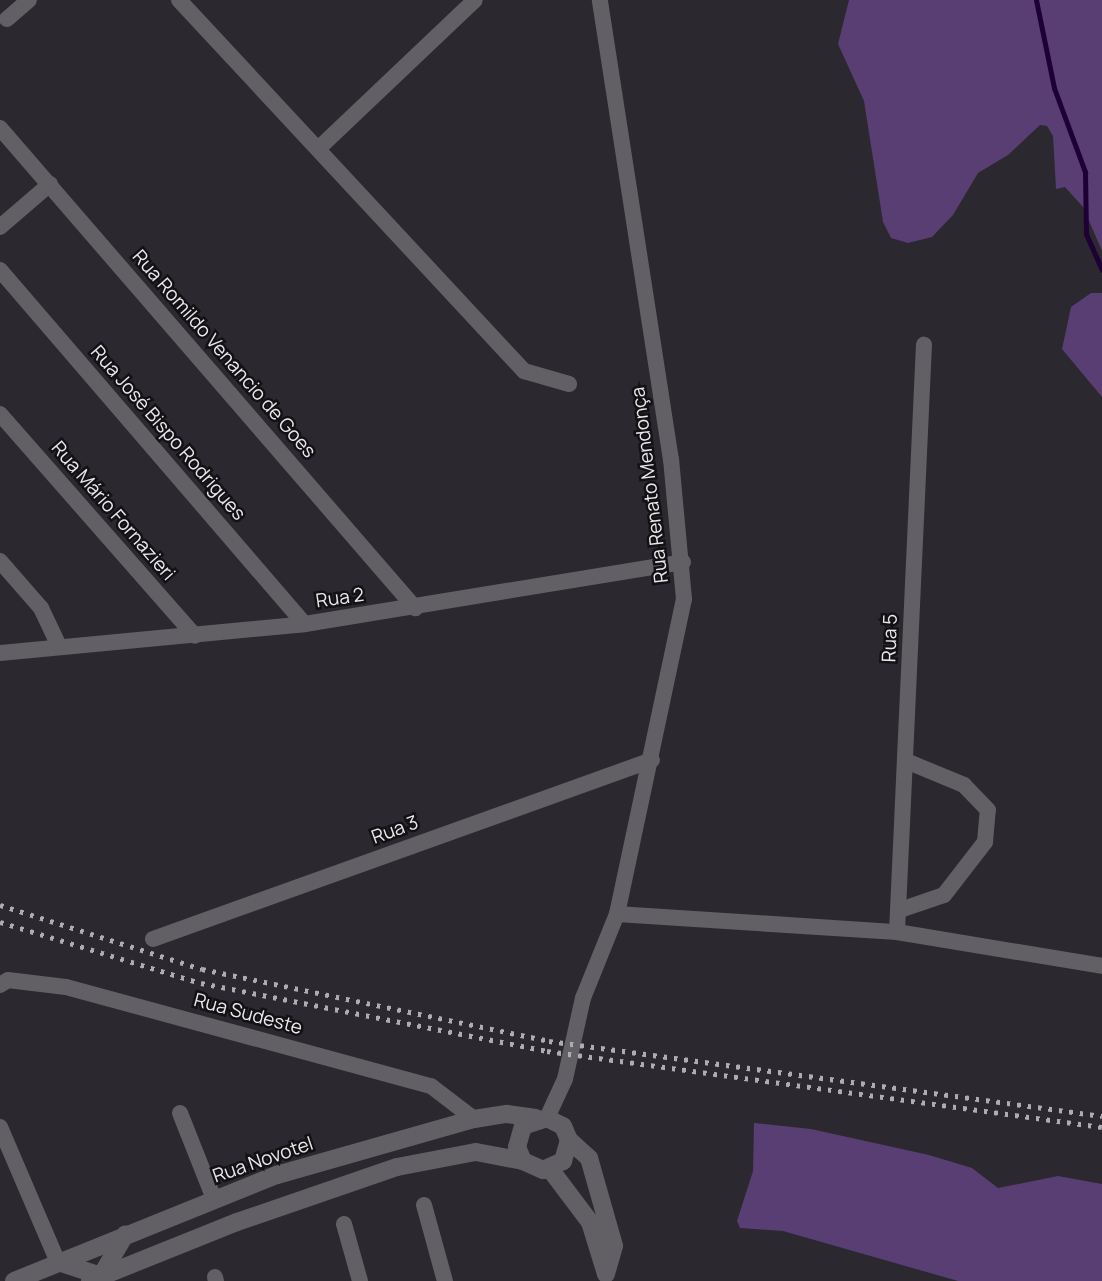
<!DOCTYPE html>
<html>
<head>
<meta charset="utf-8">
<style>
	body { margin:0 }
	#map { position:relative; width:1102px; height:1281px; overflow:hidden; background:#2b282f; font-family:Manrope,sans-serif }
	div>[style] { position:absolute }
	.green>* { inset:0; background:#583e72 }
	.stream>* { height:5px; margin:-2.5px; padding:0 2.5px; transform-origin:2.5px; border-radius:2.5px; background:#1e0134 }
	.minor>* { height:16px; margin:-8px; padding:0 8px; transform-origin:8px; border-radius:8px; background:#626064 }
	.tertiary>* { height:18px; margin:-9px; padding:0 9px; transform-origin:9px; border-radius:9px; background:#626064 }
	.rail>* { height:5px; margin-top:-2.5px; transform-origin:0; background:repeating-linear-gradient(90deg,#aeacb1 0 3.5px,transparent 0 10.5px) }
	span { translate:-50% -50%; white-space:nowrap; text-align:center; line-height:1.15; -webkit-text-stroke:5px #131114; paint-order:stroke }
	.street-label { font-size:19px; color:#eae8ec }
</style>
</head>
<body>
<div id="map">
	<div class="green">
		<div style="clip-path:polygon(849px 0,1102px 0,1102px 251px,1083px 207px,1065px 187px,1056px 189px,1053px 136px,1047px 126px,1040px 125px,1008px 155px,978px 173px,953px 215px,932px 237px,908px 243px,891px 238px,883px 222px,864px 101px,838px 44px)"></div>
		<div style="clip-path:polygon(1091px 293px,1102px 293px,1102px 397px,1062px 349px,1071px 307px)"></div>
		<div style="clip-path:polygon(754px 1123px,811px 1129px,929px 1155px,972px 1168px,998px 1188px,1058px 1176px,1102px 1184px,1102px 1281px,958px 1281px,783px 1231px,740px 1228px,737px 1221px,753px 1171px)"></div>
	</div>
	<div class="stream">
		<div style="left:1036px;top:0;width:90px;rotate:78.4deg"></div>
		<div style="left:1054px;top:88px;width:90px;rotate:69.7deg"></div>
		<div style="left:1085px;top:172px;width:62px;rotate:89.1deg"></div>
		<div style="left:1086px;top:234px;width:39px;rotate:66deg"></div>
	</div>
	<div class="minor">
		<div style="left:179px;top:0;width:507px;rotate:47.08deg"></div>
		<div style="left:524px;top:371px;width:47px;rotate:16.1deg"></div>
		<div style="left:7px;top:19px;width:29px;rotate:-41deg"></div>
		<div style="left:0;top:128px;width:635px;rotate:49.15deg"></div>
		<div style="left:318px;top:149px;width:216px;rotate:-43.5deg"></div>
		<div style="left:0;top:227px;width:66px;rotate:-40.7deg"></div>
		<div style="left:0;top:270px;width:467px;rotate:49.3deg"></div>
		<div style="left:0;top:414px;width:295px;rotate:48.7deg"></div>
		<div style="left:0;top:561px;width:62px;rotate:48.9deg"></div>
		<div style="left:41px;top:608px;width:42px;rotate:64.7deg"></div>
		<div style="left:0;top:653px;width:306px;rotate:-5.4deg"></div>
		<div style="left:305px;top:624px;width:383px;rotate:-9.3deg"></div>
		<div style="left:900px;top:910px;width:46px;rotate:-18.8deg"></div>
		<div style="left:944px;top:895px;width:67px;rotate:-52.3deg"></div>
		<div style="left:985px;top:842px;width:32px;rotate:-85deg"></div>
		<div style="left:988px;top:810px;width:35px;rotate:-134deg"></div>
		<div style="left:964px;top:785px;width:63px;rotate:-157.5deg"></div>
		<div style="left:617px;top:914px;width:281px;rotate:3.7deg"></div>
		<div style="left:897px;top:932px;width:208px;rotate:9.4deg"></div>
		<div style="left:897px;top:932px;width:588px;rotate:-87.37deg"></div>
		<div style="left:153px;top:939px;width:530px;rotate:-19.73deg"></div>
		<div style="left:0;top:985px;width:9px;rotate:-32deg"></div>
		<div style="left:8px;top:980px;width:58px;rotate:6.9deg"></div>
		<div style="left:66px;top:987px;width:378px;rotate:15.2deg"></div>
		<div style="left:431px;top:1086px;width:54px;rotate:37.5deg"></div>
		<div style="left:180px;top:1113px;width:92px;rotate:68.4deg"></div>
		<div style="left:547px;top:1118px;width:43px;rotate:-65.2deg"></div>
		<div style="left:565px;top:1079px;width:83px;rotate:-77.5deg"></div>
		<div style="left:583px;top:998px;width:91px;rotate:-68deg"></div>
		<div style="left:617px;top:914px;width:322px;rotate:-78deg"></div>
		<div style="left:684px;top:599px;width:140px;rotate:-95.3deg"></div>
		<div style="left:671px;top:460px;width:465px;rotate:-98.8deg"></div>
		<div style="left:0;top:1127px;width:147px;rotate:66.8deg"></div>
		<div style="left:424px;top:1205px;width:79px;rotate:74.6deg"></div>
		<div style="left:344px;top:1224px;width:59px;rotate:74.3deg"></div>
		<div style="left:215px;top:1277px;width:4px;rotate:76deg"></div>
	</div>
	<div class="tertiary">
		<div style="left:569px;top:1140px;width:22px;rotate:106deg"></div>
		<div style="left:563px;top:1161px;width:22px;rotate:156deg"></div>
		<div style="left:543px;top:1170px;width:22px;rotate:-156deg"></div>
		<div style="left:523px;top:1161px;width:15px;rotate:-113deg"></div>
		<div style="left:517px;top:1147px;width:22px;rotate:-74deg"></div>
		<div style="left:523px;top:1126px;width:25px;rotate:-18deg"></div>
		<div style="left:547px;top:1118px;width:18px;rotate:27deg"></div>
		<div style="left:563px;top:1126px;width:15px;rotate:67deg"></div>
		<div style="left:569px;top:1140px;width:27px;rotate:42deg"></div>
		<div style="left:589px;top:1158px;width:91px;rotate:74.1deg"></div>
		<div style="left:614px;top:1246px;width:29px;rotate:106deg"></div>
		<div style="left:550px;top:1169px;width:66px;rotate:53deg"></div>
		<div style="left:590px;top:1222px;width:54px;rotate:72.9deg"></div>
		<div style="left:58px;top:1262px;width:45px;rotate:18deg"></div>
		<div style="left:101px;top:1276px;width:48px;rotate:-59.7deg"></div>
		<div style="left:14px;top:1281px;width:284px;rotate:-22deg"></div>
		<div style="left:277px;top:1175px;width:205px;rotate:-15.9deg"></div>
		<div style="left:474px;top:1119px;width:33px;rotate:-9deg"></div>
		<div style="left:507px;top:1114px;width:29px;rotate:8deg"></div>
		<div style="left:90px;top:1281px;width:158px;rotate:-21.9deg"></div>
		<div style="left:237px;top:1222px;width:169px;rotate:-19deg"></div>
		<div style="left:397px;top:1167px;width:80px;rotate:-10.8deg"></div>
		<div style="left:476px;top:1152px;width:48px;rotate:10.8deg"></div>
	</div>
	<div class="rail">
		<div style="left:0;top:905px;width:212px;rotate:17.6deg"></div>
		<div style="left:202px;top:969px;width:354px;rotate:11.7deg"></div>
		<div style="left:549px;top:1041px;width:558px;rotate:7.72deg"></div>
		<div style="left:0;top:922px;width:210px;rotate:16.9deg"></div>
		<div style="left:201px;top:983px;width:353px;rotate:11.1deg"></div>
		<div style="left:547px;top:1051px;width:560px;rotate:7.8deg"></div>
	</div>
	<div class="street-label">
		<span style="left:224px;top:354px;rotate:49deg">Rua Romildo Venancio de Goes</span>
		<span style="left:168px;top:433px;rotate:49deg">Rua José Bispo Rodrigues</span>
		<span style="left:650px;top:485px;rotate:-97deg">Rua Renato Mendonça</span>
		<span style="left:113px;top:511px;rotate:49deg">Rua Mário Fornazieri</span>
		<span style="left:340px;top:598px;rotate:-8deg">Rua 2</span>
		<span style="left:890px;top:638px;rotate:-88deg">Rua 5</span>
		<span style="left:395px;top:830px;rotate:-20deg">Rua 3</span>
		<span style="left:248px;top:1014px;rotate:15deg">Rua Sudeste</span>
		<span style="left:263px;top:1160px;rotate:-19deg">Rua Novotel</span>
	</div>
</div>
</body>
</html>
